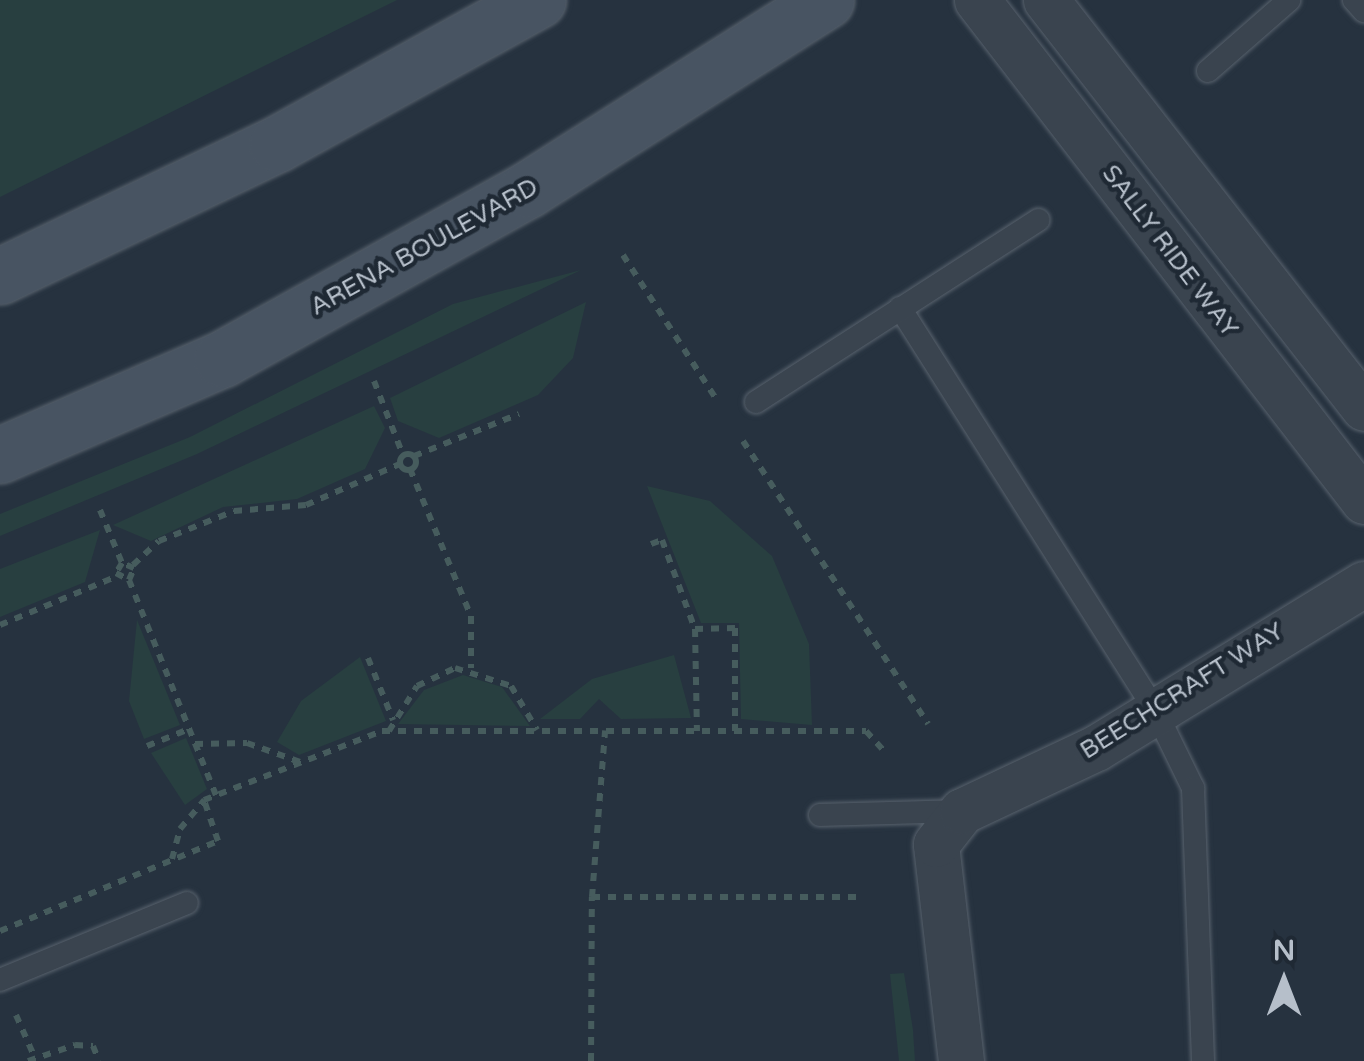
<!DOCTYPE html>
<html>
<head>
<meta charset="utf-8">
<style>
	body { margin:0 }
	#map { position:relative; width:1364px; height:1061px; overflow:hidden; background:#26323f; font-family:"Varela Round",sans-serif }
	div>[style] { position:absolute }
	.green>* { inset:0; background:#283f40 }
	.path>* { height:6px; margin-top:-3px; transform-origin:0; background:repeating-linear-gradient(90deg,#465c5d 0 8px,transparent 0 16px) }
	.path>.ring { margin:-3px; padding:0; box-sizing:content-box; background:none; border:6px solid #465c5d; border-radius:50% }
	.roads { filter:drop-shadow(0 0 2px #58626d) drop-shadow(0 0 2px #58626d) }
	.service>* { height:22px; margin:-11px; padding:0 11px; transform-origin:11px; border-radius:11px; background:#3a444f }
	.minor>* { height:45px; margin:-22.5px; padding:0 22.5px; transform-origin:22.5px; border-radius:22.5px; background:#3a444f }
	.secondary>* { height:55px; margin:-27.5px; padding:0 27.5px; transform-origin:27.5px; border-radius:27.5px; background:#485462 }
	span { translate:-50% -50%; white-space:nowrap; text-align:center; line-height:1.15; -webkit-text-stroke:9px #1f2934; paint-order:stroke }
	.street-label { font-size:25px; color:#b6bfca }
	.north { position:absolute; left:1234px; top:931px; width:100px; height:100px; -webkit-text-stroke:8px #1f2934; paint-order:stroke; rotate:0deg; font-size:28px; font-weight:700; line-height:40px; text-align:center; color:#b6bfca }
	.north::after { content:''; display:block; margin:auto; width:35px; height:45px; background:#b6bfca; clip-path:polygon(50% 0,100% 100%,50% 72%,0 100%) }
</style>
</head>
<body>
<div id="map">
	<div class="green">
		<div style="clip-path:polygon(0 0,397px 0,0 197px)"></div>
		<div style="clip-path:polygon(581px 270px,197px 454px,0 536px,0 514px,190px 437px,453px 304px)"></div>
		<div style="clip-path:polygon(586px 302px,573px 358px,538px 395px,439px 438px,398px 421px,390px 398px)"></div>
		<div style="clip-path:polygon(374px 406px,385px 428px,365px 469px,297px 499px,223px 507px,151px 541px,113px 525px)"></div>
		<div style="clip-path:polygon(647px 486px,710px 501px,772px 556px,809px 644px,812px 725px,741px 719px,739px 623px,701px 623px)"></div>
		<div style="clip-path:polygon(100px 530px,85px 582px,0 617px,0 569px)"></div>
		<div style="clip-path:polygon(137px 620px,180px 725px,144px 739px,129px 701px)"></div>
		<div style="clip-path:polygon(674px 655px,691px 718px,621px 719px,599px 699px,580px 719px,540px 719px,592px 679px)"></div>
		<div style="clip-path:polygon(360px 657px,386px 721px,299px 755px,277px 742px,301px 701px)"></div>
		<div style="clip-path:polygon(463px 675px,502px 687px,530px 726px,398px 724px,424px 690px)"></div>
		<div style="clip-path:polygon(186px 738px,207px 789px,185px 805px,151px 753px)"></div>
		<div style="clip-path:polygon(904px 973px,913px 1030px,915px 1061px,899px 1061px,890px 974px)"></div>
	</div>
	<div class="path">
		<div style="left:623px;top:255px;width:169px;rotate:57.1deg"></div>
		<div style="left:374px;top:381px;width:79px;rotate:68.6deg"></div>
		<div style="left:743px;top:441px;width:338px;rotate:56.8deg"></div>
		<div class="ring" style="left:400px;top:454px;width:10px;height:10px"></div>
		<div style="left:414px;top:456px;width:113px;rotate:-21.8deg"></div>
		<div style="left:410px;top:469px;width:159px;rotate:67.5deg"></div>
		<div style="left:471px;top:616px;width:52px;rotate:90deg"></div>
		<div style="left:100px;top:510px;width:57px;rotate:67.5deg"></div>
		<div style="left:122px;top:563px;width:12px;rotate:121deg"></div>
		<div style="left:116px;top:573px;width:15px;rotate:28deg"></div>
		<div style="left:129px;top:580px;width:13px;rotate:-67deg"></div>
		<div style="left:134px;top:568px;width:13px;rotate:-157deg"></div>
		<div style="left:651px;top:544px;width:12px;rotate:-20deg"></div>
		<div style="left:662px;top:540px;width:95px;rotate:69.7deg"></div>
		<div style="left:695px;top:629px;width:102px;rotate:88.9deg"></div>
		<div style="left:133px;top:565px;width:35px;rotate:-43deg"></div>
		<div style="left:159px;top:541px;width:81px;rotate:-21.8deg"></div>
		<div style="left:234px;top:511px;width:72px;rotate:-4.8deg"></div>
		<div style="left:306px;top:505px;width:103px;rotate:-23.6deg"></div>
		<div style="left:129px;top:580px;width:232px;rotate:68deg"></div>
		<div style="left:0;top:625px;width:128px;rotate:-22.6deg"></div>
		<div style="left:695px;top:629px;width:40px;rotate:-1.4deg"></div>
		<div style="left:735px;top:628px;width:103px;rotate:90deg"></div>
		<div style="left:368px;top:658px;width:67px;rotate:68deg"></div>
		<div style="left:389px;top:731px;width:53px;rotate:-58.1deg"></div>
		<div style="left:417px;top:686px;width:42px;rotate:-25.3deg"></div>
		<div style="left:455px;top:668px;width:59px;rotate:17.8deg"></div>
		<div style="left:511px;top:686px;width:51px;rotate:59.4deg"></div>
		<div style="left:195px;top:744px;width:52px;rotate:-1.1deg"></div>
		<div style="left:247px;top:743px;width:56px;rotate:19.7deg"></div>
		<div style="left:147px;top:746px;width:45px;rotate:-22deg"></div>
		<div style="left:172px;top:859px;width:31px;rotate:-75deg"></div>
		<div style="left:180px;top:829px;width:38px;rotate:-50deg"></div>
		<div style="left:204px;top:800px;width:191px;rotate:-21.2deg"></div>
		<div style="left:382px;top:731px;width:484px"></div>
		<div style="left:866px;top:731px;width:30px;rotate:48deg"></div>
		<div style="left:592px;top:897px;width:167px;rotate:-85.5deg"></div>
		<div style="left:0;top:931px;width:236px;rotate:-22.4deg"></div>
		<div style="left:218px;top:841px;width:43px;rotate:-108.9deg"></div>
		<div style="left:16px;top:1015px;width:47px;rotate:66.2deg"></div>
		<div style="left:28px;top:1061px;width:50px;rotate:-18.8deg"></div>
		<div style="left:75px;top:1045px;width:18px;rotate:3deg"></div>
		<div style="left:93px;top:1046px;width:16px;rotate:68deg"></div>
		<div style="left:591px;top:1061px;width:164px;rotate:-89.7deg"></div>
		<div style="left:592px;top:897px;width:265px"></div>
	</div>
	<div class="roads">
		<div class="service">
			<div style="left:1354px;top:0;width:15px;rotate:48deg"></div>
			<div style="left:1208px;top:71px;width:108px;rotate:-41.2deg"></div>
			<div style="left:900px;top:308px;width:476px;rotate:57.6deg"></div>
			<div style="left:1155px;top:710px;width:87px;rotate:64deg"></div>
			<div style="left:1193px;top:788px;width:273px;rotate:87.9deg"></div>
			<div style="left:756px;top:402px;width:336px;rotate:-32.8deg"></div>
			<div style="left:820px;top:815px;width:141px;rotate:-1.6deg"></div>
			<div style="left:0;top:980px;width:202px;rotate:-22.4deg"></div>
		</div>
		<div class="minor">
			<div style="left:977px;top:0;width:633px;rotate:52.32deg"></div>
			<div style="left:1046px;top:0;width:517px;rotate:52.07deg"></div>
			<div style="left:961px;top:1061px;width:218px;rotate:-96.6deg"></div>
			<div style="left:936px;top:844px;width:42px;rotate:-51.8deg"></div>
			<div style="left:962px;top:811px;width:148px;rotate:-25.2deg"></div>
			<div style="left:1096px;top:748px;width:314px;rotate:-31.5deg"></div>
		</div>
		<div class="secondary">
			<div style="left:0;top:276px;width:307px;rotate:-25.5deg"></div>
			<div style="left:277px;top:144px;width:298px;rotate:-28.9deg"></div>
			<div style="left:0;top:455px;width:242px;rotate:-23.4deg"></div>
			<div style="left:222px;top:359px;width:349px;rotate:-29deg"></div>
			<div style="left:527px;top:190px;width:354px;rotate:-32.4deg"></div>
		</div>
	</div>
	<div class="street-label">
		<span style="left:424px;top:247px;rotate:-29deg">ARENA BOULEVARD</span>
		<span style="left:1170px;top:251px;rotate:53deg">SALLY RIDE WAY</span>
		<span style="left:1182px;top:691px;rotate:-32deg">BEECHCRAFT WAY</span>
	</div>
	<div class="north">N</div>
</div>
</body>
</html>
